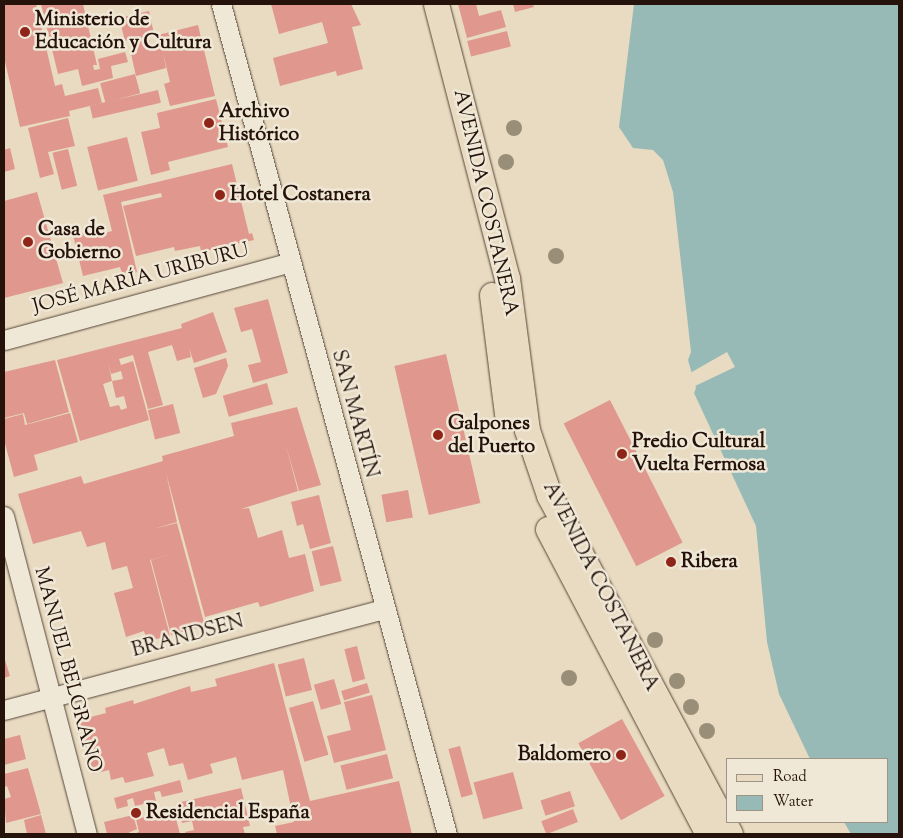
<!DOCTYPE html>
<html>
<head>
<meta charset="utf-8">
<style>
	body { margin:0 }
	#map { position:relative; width:903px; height:838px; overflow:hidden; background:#e8dbc1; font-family:"Sorts Mill Goudy",serif }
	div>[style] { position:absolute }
	.water>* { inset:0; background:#98bab7 }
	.pier>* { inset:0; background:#e8dbc1 }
	.building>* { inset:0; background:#df978e; transform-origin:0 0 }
	.roads { filter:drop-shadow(0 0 1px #564538) drop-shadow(0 0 1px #564538) }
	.minor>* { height:19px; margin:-9.5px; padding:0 9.5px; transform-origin:9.5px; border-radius:9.5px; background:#f0e8d7 }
	.major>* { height:25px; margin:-12.5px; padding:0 12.5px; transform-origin:12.5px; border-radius:12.5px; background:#e8dbc1 }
	.trees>* { width:16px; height:16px; margin:-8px; border-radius:50%; background:#998e77 }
	.dots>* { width:14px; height:14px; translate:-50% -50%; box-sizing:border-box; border:2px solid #f0e8d7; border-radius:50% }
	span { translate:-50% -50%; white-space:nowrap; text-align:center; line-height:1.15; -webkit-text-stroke:5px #f0e8d7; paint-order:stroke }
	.poi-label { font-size:20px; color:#25130b; font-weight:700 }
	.left { translate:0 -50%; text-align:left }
	.right { translate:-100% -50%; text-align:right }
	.street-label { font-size:20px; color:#25130b }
	.frame { position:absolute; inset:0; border:5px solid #25130b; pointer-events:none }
	.legend { position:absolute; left:726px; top:758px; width:162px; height:65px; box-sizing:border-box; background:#f0e8d7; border:1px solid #9f9385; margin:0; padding:6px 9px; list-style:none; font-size:15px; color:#25130b }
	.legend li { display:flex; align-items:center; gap:10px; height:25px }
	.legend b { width:25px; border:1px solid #9f9385 }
</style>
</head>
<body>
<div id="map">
	<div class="water">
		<div style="clip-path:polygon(634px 4px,899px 4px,899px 834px,851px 834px,844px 822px,887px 822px,887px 759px,810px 759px,779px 694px,767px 642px,756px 526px,694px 393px,696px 388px,688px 360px,691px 352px,673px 192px,663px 160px,653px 150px,633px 148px,619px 127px)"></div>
	</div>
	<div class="pier">
		<div style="clip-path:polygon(727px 352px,735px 367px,693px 387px,690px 373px)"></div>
	</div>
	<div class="building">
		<div style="clip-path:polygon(4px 4px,36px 4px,55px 86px,62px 84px,65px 96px,98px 88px,102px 103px,69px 111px,70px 116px,20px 127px,4px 57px)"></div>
		<div style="clip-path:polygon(41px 4px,83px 4px,97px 65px,93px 65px,94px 70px,100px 69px,98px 59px,125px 52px,128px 62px,111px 66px,113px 78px,82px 86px,78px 69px,58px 74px)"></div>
		<div style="clip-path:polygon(271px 4px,351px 4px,361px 25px,352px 27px,363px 69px,337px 76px,336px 71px,280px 86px,273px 58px,328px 43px,322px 22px,279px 34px)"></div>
		<div style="clip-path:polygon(458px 4px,476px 4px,479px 16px,501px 10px,506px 27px,467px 38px)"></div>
		<div style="clip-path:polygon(513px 4px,533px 4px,534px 7px,515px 12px)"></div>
		<div style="clip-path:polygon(149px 11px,154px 34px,148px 35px,152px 49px,161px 47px,158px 35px,198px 25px,215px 96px,170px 106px,164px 84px,170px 82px,163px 53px,166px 68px,136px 76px,131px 54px,137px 53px,133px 39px,125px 41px,119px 18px)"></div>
		<div style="left:507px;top:31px;width:16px;height:41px;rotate:76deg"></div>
		<div style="left:135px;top:74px;width:20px;height:36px;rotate:75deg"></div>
		<div style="left:158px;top:90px;width:13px;height:70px;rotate:77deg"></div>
		<div style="clip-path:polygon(216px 99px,228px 147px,168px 162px,170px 170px,151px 175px,141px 132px,160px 128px,157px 113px)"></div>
		<div style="clip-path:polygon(68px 118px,75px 146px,48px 152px,54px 174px,40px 178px,28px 128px)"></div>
		<div style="left:127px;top:137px;width:45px;height:41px;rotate:76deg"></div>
		<div style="clip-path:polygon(10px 148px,15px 169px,4px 172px,4px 150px)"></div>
		<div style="left:68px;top:149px;width:38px;height:16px;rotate:76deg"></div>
		<div style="clip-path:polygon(232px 164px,249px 234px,252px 233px,254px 240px,201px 252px,200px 246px,175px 251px,174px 247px,136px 256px,123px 206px,162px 197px,161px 193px,121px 202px,137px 272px,123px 276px,120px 267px,83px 276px,73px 235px,93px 230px,94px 236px,112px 231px,103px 195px)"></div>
		<div style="clip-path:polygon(37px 192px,63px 283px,4px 298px,4px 201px)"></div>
		<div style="clip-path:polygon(268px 299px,288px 373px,253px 383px,248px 365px,261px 362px,252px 329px,241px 332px,234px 308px)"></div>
		<div style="clip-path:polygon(evenodd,213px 312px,227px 352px,194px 363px,189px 348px,191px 357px,177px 361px,172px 345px,148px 352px,163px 405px,148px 409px,133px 355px,119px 359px,121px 365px,133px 361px,149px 420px,80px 441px,57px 360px,182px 328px,181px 324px,213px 312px,108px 362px,111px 374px,121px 371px,123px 379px,112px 381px,108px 362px,213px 312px,112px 381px,116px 398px,124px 396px,127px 408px,121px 410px,119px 405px,110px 407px,103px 384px,112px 381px)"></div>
		<div style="left:446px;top:354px;width:153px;height:53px;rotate:77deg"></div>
		<div style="clip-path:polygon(226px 358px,228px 366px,216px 394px,203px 398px,194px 368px)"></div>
		<div style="clip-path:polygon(55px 360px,69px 412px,27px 424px,24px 413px,4px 418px,4px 372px)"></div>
		<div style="left:267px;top:383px;width:22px;height:46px;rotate:74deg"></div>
		<div style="left:610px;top:400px;width:160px;height:52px;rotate:63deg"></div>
		<div style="left:173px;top:404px;width:30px;height:26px;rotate:76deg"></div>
		<div style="clip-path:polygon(297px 407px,321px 485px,299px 491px,285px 442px,298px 491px,241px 509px,249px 508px,258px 538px,282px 530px,289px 558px,305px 554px,314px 591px,260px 607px,258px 602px,205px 617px,166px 473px,177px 522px,153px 529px,177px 523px,205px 626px,171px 635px,151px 560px,178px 552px,150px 560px,170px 636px,147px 641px,144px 631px,126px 637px,114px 593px,133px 588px,127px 566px,112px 570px,105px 542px,87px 547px,81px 531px,33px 544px,18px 494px,81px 476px,84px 484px,163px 461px,162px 456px,234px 436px,231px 423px)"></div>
		<div style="clip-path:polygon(70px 413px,78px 442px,34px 455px,38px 470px,14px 477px,4px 440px,4px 419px,23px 414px,25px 425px)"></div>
		<div style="left:408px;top:490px;width:28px;height:27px;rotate:80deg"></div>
		<div style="clip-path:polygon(319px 495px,331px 543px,310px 549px,303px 524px,297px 526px,291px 502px)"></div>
		<div style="left:333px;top:546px;width:36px;height:22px;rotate:76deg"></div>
		<div style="left:357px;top:646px;width:34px;height:13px;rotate:76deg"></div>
		<div style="clip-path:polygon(4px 657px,10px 676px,4px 678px)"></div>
		<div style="left:304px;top:658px;width:33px;height:27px;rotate:76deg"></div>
		<div style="clip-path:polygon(274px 663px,310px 801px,399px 781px,412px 834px,277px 834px,275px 826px,294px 822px,283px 770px,242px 780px,236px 757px,210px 764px,213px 773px,188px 780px,183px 763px,169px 766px,164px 748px,147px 753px,154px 776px,125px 783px,123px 777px,111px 780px,109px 770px,93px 774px,79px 720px,106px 713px,105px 708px,133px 700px,134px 704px,190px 686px,191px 692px,217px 686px,215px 679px)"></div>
		<div style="left:334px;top:679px;width:26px;height:21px;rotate:74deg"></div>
		<div style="left:367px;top:683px;width:10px;height:27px;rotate:73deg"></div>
		<div style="clip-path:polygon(372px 695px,386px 750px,334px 763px,327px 736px,351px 730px,344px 702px)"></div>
		<div style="left:313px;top:701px;width:56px;height:25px;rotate:74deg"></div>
		<div style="left:622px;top:719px;width:88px;height:50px;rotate:61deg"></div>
		<div style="clip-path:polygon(20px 735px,26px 759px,4px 765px,4px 739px)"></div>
		<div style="left:460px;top:746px;width:50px;height:12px;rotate:75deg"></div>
		<div style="left:387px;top:754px;width:25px;height:48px;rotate:76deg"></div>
		<div style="clip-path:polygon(28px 768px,41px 814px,6px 823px,4px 799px,11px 797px,7px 786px,4px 787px,4px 774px)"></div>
		<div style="left:513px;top:772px;width:38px;height:41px;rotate:75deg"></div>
		<div style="clip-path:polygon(180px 780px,183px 792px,162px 797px,160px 791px,154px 792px,156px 801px,135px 806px,133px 798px,127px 800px,128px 806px,117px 809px,114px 798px)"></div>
		<div style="clip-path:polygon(241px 788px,250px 826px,243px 827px,245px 834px,186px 834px,185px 832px,194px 830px,192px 821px,182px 823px,177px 803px)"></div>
		<div style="left:570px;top:791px;width:16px;height:31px;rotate:72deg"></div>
		<div style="left:573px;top:809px;width:14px;height:34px;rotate:69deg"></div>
		<div style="clip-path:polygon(174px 811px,180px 834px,133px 834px,139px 832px,136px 819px)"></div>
		<div style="clip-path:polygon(41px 815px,46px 834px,27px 834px,24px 820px)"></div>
		<div style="clip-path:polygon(133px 815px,137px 829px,126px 834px,107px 834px,104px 822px)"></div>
	</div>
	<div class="roads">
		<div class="minor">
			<div style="left:221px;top:4px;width:860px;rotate:74.77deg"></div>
			<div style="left:4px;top:340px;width:297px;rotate:-15.2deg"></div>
			<div style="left:4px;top:516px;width:329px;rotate:75.4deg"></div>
			<div style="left:4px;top:710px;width:392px;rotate:-14.9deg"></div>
		</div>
		<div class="major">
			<div style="left:436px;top:4px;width:283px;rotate:75.5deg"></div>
			<div style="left:507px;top:278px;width:153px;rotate:82.5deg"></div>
			<div style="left:527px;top:430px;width:69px;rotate:71.3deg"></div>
			<div style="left:549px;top:495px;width:384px;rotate:61.9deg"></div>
			<div style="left:492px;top:295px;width:120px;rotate:82.8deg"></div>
			<div style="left:548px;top:529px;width:344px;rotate:62.3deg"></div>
		</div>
	</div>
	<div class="trees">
		<div style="left:514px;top:128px"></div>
		<div style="left:506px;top:162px"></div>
		<div style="left:556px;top:256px"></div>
		<div style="left:655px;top:640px"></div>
		<div style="left:569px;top:678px"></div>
		<div style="left:677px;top:681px"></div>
		<div style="left:691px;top:707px"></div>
		<div style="left:707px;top:731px"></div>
	</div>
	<div class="dots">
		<div style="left:25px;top:32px;background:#8f2418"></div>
		<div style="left:209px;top:123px;background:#8f2418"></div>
		<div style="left:220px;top:195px;background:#8f2418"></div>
		<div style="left:28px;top:242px;background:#8f2418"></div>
		<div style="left:438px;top:435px;background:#8f2418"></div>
		<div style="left:622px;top:454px;background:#8f2418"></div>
		<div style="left:671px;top:562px;background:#8f2418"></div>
		<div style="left:621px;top:755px;background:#8f2418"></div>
		<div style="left:136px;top:813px;background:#8f2418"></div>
	</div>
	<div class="poi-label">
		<span class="left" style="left:35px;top:32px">Ministerio de<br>Educación y Cultura</span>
		<span class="left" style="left:219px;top:124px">Archivo<br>Histórico</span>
		<span class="left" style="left:230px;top:195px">Hotel Costanera</span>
		<span class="left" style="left:38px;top:242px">Casa de<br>Gobierno</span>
		<span class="left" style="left:448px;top:436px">Galpones<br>del Puerto</span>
		<span class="left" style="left:632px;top:454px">Predio Cultural<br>Vuelta Fermosa</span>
		<span class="left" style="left:681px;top:562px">Ribera</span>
		<span class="right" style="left:611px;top:755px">Baldomero</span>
		<span class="left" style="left:146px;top:813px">Residencial España</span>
	</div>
	<div class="street-label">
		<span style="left:485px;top:203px;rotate:77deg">AVENIDA COSTANERA</span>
		<span style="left:141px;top:279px;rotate:-15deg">JOSÉ MARÍA URIBURU</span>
		<span style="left:354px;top:414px;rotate:75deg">SAN MARTÍN</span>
		<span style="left:600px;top:587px;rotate:63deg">AVENIDA COSTANERA</span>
		<span style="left:188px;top:637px;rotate:-15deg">BRANDSEN</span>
		<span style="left:67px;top:670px;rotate:75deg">MANUEL BELGRANO</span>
	</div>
	<div class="frame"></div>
	<ul class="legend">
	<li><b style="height:6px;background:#e8dbc1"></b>Road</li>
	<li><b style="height:14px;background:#98bab7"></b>Water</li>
	</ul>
</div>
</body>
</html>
